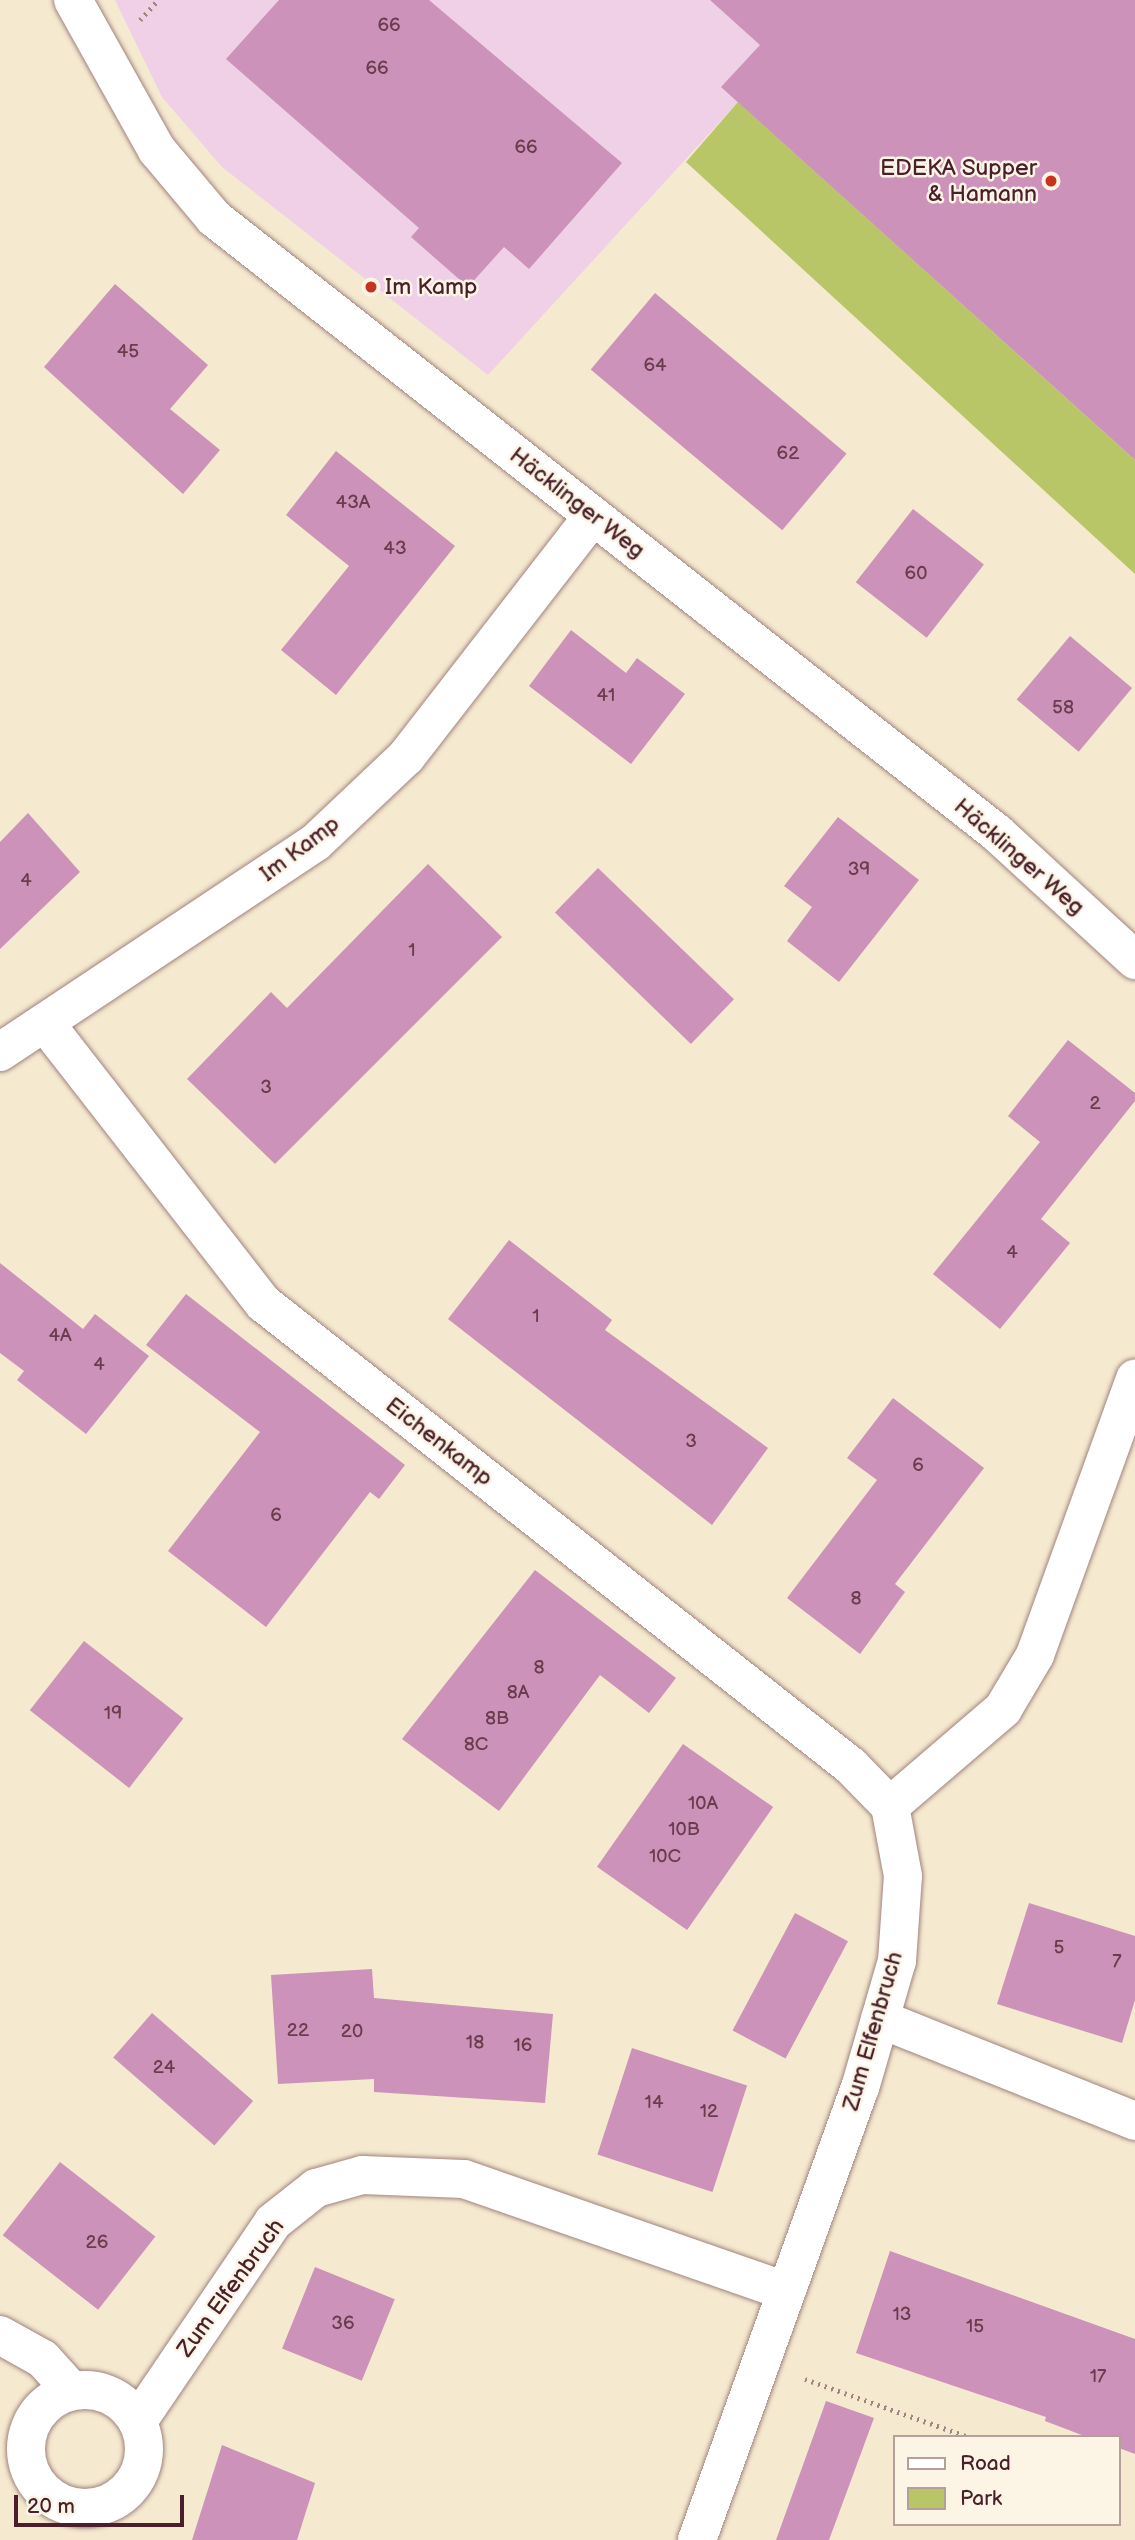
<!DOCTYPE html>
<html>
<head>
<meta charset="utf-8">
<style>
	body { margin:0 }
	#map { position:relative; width:1135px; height:2540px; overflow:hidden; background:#f5e9d0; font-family:"Balsamiq Sans",sans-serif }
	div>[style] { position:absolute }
	.built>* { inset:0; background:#efd0e7 }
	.green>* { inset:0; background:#b9c668 }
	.building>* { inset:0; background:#cc92b9; transform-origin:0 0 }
	.path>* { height:4.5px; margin-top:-2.25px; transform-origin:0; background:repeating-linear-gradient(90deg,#a0847e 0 2px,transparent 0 7px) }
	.roads { filter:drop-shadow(0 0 2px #a0847e) drop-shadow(0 0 2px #a0847e) }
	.minor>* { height:38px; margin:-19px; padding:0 19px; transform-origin:19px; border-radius:19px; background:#fff }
	.minor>.ring { margin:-19px; padding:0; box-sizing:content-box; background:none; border:38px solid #fff; border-radius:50% }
	.dots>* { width:19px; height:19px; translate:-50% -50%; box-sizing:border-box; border:4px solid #fcf5e5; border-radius:50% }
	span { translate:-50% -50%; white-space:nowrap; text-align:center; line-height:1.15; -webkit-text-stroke:5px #fcf5e5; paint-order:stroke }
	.number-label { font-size:19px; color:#6a3c4e }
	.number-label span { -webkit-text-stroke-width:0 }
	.poi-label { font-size:23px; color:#4a1f2b }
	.right { translate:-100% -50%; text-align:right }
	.left { translate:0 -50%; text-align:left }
	.street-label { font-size:23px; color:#4a1f2b }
	.legend { position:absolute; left:893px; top:2435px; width:228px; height:91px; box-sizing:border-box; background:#fcf5e5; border:2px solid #b59f9b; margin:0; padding:9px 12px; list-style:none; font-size:21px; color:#4a1f2b }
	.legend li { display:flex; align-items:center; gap:14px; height:35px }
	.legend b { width:35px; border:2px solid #b59f9b }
	.scale { position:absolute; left:14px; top:2495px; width:170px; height:32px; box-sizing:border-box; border:4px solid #4a1f2b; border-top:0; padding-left:9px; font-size:21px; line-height:24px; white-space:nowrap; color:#4a1f2b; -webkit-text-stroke:5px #fcf5e5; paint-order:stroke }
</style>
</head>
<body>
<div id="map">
	<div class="built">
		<div style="clip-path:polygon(115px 0,1135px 0,738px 102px,488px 375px,222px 167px,162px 97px)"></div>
	</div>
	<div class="green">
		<div style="clip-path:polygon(738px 102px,1135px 460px,1135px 574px,686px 162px)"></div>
	</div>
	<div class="building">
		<div style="clip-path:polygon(279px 0,429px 0,622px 163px,529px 269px,504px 247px,468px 287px,411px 237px,419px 228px,226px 59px)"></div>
		<div style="clip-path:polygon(710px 0,1135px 0,1135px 460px,721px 87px,760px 45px)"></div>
		<div style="clip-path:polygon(115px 284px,208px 365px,170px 409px,220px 450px,183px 494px,44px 367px)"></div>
		<div style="left:655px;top:293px;width:250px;height:100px;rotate:40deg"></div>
		<div style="clip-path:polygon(336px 451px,455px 546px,336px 695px,281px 650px,349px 566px,286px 515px)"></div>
		<div style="left:913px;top:509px;width:90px;height:93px;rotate:38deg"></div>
		<div style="clip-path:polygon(571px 630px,626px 673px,637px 658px,685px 694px,631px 764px,529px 686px)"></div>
		<div style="left:1070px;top:636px;width:81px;height:83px;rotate:40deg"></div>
		<div style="clip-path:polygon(28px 813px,80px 872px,0 949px,0 842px)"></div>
		<div style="clip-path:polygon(838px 817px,919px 880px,839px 982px,787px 941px,812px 907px,784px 886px)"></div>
		<div style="clip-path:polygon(428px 864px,502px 937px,275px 1164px,187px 1079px,271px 992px,287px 1008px)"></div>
		<div style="left:598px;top:868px;width:189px;height:62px;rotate:44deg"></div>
		<div style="clip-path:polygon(1068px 1040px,1135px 1093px,1135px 1101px,1041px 1219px,1070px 1243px,1000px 1329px,933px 1274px,1040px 1142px,1008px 1116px)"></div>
		<div style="clip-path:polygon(509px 1240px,612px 1320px,605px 1330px,768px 1448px,712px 1525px,448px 1319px)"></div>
		<div style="clip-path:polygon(0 1263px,83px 1329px,95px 1314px,149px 1356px,86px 1434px,17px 1380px,24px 1371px,0 1353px)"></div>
		<div style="clip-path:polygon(186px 1294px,405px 1465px,379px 1499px,370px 1492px,266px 1627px,168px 1551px,260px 1432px,146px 1345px)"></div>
		<div style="clip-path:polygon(893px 1398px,984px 1468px,895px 1584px,905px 1592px,860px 1654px,787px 1598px,877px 1480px,847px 1458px)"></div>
		<div style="clip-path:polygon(535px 1570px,676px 1678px,649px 1713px,600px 1675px,499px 1811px,402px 1739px)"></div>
		<div style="left:84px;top:1641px;width:126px;height:88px;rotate:38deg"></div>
		<div style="left:683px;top:1744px;width:110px;height:150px;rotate:35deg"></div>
		<div style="clip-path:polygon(1029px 1903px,1135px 1936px,1135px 2000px,1122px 2043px,997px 2004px)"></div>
		<div style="left:795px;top:1913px;width:60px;height:133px;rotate:28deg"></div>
		<div style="clip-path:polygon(372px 1969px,374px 1998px,553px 2014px,545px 2103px,374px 2092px,374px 2079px,278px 2084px,271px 1975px)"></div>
		<div style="left:152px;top:2013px;width:134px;height:59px;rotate:41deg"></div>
		<div style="left:632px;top:2048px;width:121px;height:112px;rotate:18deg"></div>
		<div style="left:60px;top:2162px;width:121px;height:93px;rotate:38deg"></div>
		<div style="clip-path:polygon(890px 2251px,1135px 2339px,1135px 2454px,1119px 2448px,1119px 2437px,1087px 2437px,1045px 2421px,1046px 2417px,856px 2353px)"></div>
		<div style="left:315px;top:2267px;width:86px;height:88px;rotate:22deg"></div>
		<div style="clip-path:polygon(826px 2401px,874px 2418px,829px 2540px,776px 2540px)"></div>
		<div style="clip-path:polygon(222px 2445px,315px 2483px,297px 2540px,192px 2540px)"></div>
	</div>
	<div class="path">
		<div style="left:140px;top:20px;width:27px;rotate:-48deg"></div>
		<div style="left:805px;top:2379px;width:174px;rotate:19.5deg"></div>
	</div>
	<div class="roads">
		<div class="minor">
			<div style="left:73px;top:0;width:172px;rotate:60.8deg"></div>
			<div style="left:157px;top:150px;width:89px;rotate:50deg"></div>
			<div style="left:214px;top:218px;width:996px;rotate:38.15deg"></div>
			<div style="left:997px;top:833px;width:188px;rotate:42.6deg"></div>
			<div style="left:45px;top:1023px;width:355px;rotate:52.1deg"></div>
			<div style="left:263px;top:1303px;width:748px;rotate:38.22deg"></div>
			<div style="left:851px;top:1766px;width:56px;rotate:45.7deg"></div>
			<div style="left:0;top:1052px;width:379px;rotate:-33.6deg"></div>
			<div style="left:316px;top:842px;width:124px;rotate:-43.4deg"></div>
			<div style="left:406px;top:757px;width:305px;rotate:-52.2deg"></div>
			<div style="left:880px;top:2019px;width:275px;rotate:21.8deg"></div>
			<div style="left:0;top:2335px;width:49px;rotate:29.2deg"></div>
			<div style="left:43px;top:2359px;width:42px;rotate:47.9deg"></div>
			<div class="ring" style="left:26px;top:2390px;width:80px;height:80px"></div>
			<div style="left:138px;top:2421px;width:240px;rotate:-55.8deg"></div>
			<div style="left:273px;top:2222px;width:55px;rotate:-38.3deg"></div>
			<div style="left:316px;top:2188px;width:48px;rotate:-15.8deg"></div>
			<div style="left:362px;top:2175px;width:102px;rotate:2.2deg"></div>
			<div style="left:464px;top:2179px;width:341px;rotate:19.2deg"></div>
			<div style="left:697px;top:2540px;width:480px;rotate:-70.2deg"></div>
			<div style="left:860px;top:2088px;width:132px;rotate:-73.8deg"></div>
			<div style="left:897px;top:1961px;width:85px;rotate:-86deg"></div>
			<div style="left:903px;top:1876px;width:71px;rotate:-100.5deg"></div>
			<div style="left:890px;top:1806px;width:149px;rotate:-40.6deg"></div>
			<div style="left:1003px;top:1709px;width:63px;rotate:-59.3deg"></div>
			<div style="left:1035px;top:1655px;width:294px;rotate:-70.1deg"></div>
		</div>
	</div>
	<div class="dots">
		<div style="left:1051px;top:181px;background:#c8321e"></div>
		<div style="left:371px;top:287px;background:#c8321e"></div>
	</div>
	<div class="number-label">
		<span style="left:389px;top:26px">66</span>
		<span style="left:377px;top:69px">66</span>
		<span style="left:526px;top:148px">66</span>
		<span style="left:128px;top:352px">45</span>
		<span style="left:655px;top:366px">64</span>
		<span style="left:788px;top:454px">62</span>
		<span style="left:353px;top:503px">43A</span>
		<span style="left:395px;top:549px">43</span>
		<span style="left:916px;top:574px">60</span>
		<span style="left:606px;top:696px">41</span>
		<span style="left:1063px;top:708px">58</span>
		<span style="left:859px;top:870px">39</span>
		<span style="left:26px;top:881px">4</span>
		<span style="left:412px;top:951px">1</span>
		<span style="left:266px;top:1088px">3</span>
		<span style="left:1095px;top:1104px">2</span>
		<span style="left:1012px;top:1253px">4</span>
		<span style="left:536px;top:1317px">1</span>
		<span style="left:60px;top:1336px">4A</span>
		<span style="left:99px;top:1365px">4</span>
		<span style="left:691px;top:1442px">3</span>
		<span style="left:918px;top:1466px">6</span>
		<span style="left:276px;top:1516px">6</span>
		<span style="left:856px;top:1599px">8</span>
		<span style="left:539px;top:1668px">8</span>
		<span style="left:518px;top:1693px">8A</span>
		<span style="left:113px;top:1714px">19</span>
		<span style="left:497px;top:1719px">8B</span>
		<span style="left:476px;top:1745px">8C</span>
		<span style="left:703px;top:1804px">10A</span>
		<span style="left:684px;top:1830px">10B</span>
		<span style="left:665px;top:1857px">10C</span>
		<span style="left:1059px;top:1948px">5</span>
		<span style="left:1117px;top:1962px">7</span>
		<span style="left:298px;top:2031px">22</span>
		<span style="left:352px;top:2032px">20</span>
		<span style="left:475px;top:2043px">18</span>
		<span style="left:523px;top:2046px">16</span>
		<span style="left:164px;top:2068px">24</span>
		<span style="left:654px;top:2103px">14</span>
		<span style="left:709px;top:2112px">12</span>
		<span style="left:97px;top:2243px">26</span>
		<span style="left:902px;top:2315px">13</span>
		<span style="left:343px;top:2324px">36</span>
		<span style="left:975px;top:2327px">15</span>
		<span style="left:1098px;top:2377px">17</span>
	</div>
	<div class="poi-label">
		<span class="right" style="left:1037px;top:181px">EDEKA Supper<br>&amp; Hamann</span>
		<span class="left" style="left:385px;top:287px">Im Kamp</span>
	</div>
	<div class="street-label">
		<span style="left:577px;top:503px;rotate:38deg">Häcklinger Weg</span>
		<span style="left:300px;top:849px;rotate:-37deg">Im Kamp</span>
		<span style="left:1019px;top:857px;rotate:41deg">Häcklinger Weg</span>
		<span style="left:439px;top:1442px;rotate:38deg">Eichenkamp</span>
		<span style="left:873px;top:2031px;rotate:-74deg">Zum Elfenbruch</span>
		<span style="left:231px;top:2288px;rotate:-54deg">Zum Elfenbruch</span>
	</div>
	<ul class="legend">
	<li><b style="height:9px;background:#fff"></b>Road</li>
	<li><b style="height:19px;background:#b9c668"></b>Park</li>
	</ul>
	<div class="scale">20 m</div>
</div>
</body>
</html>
